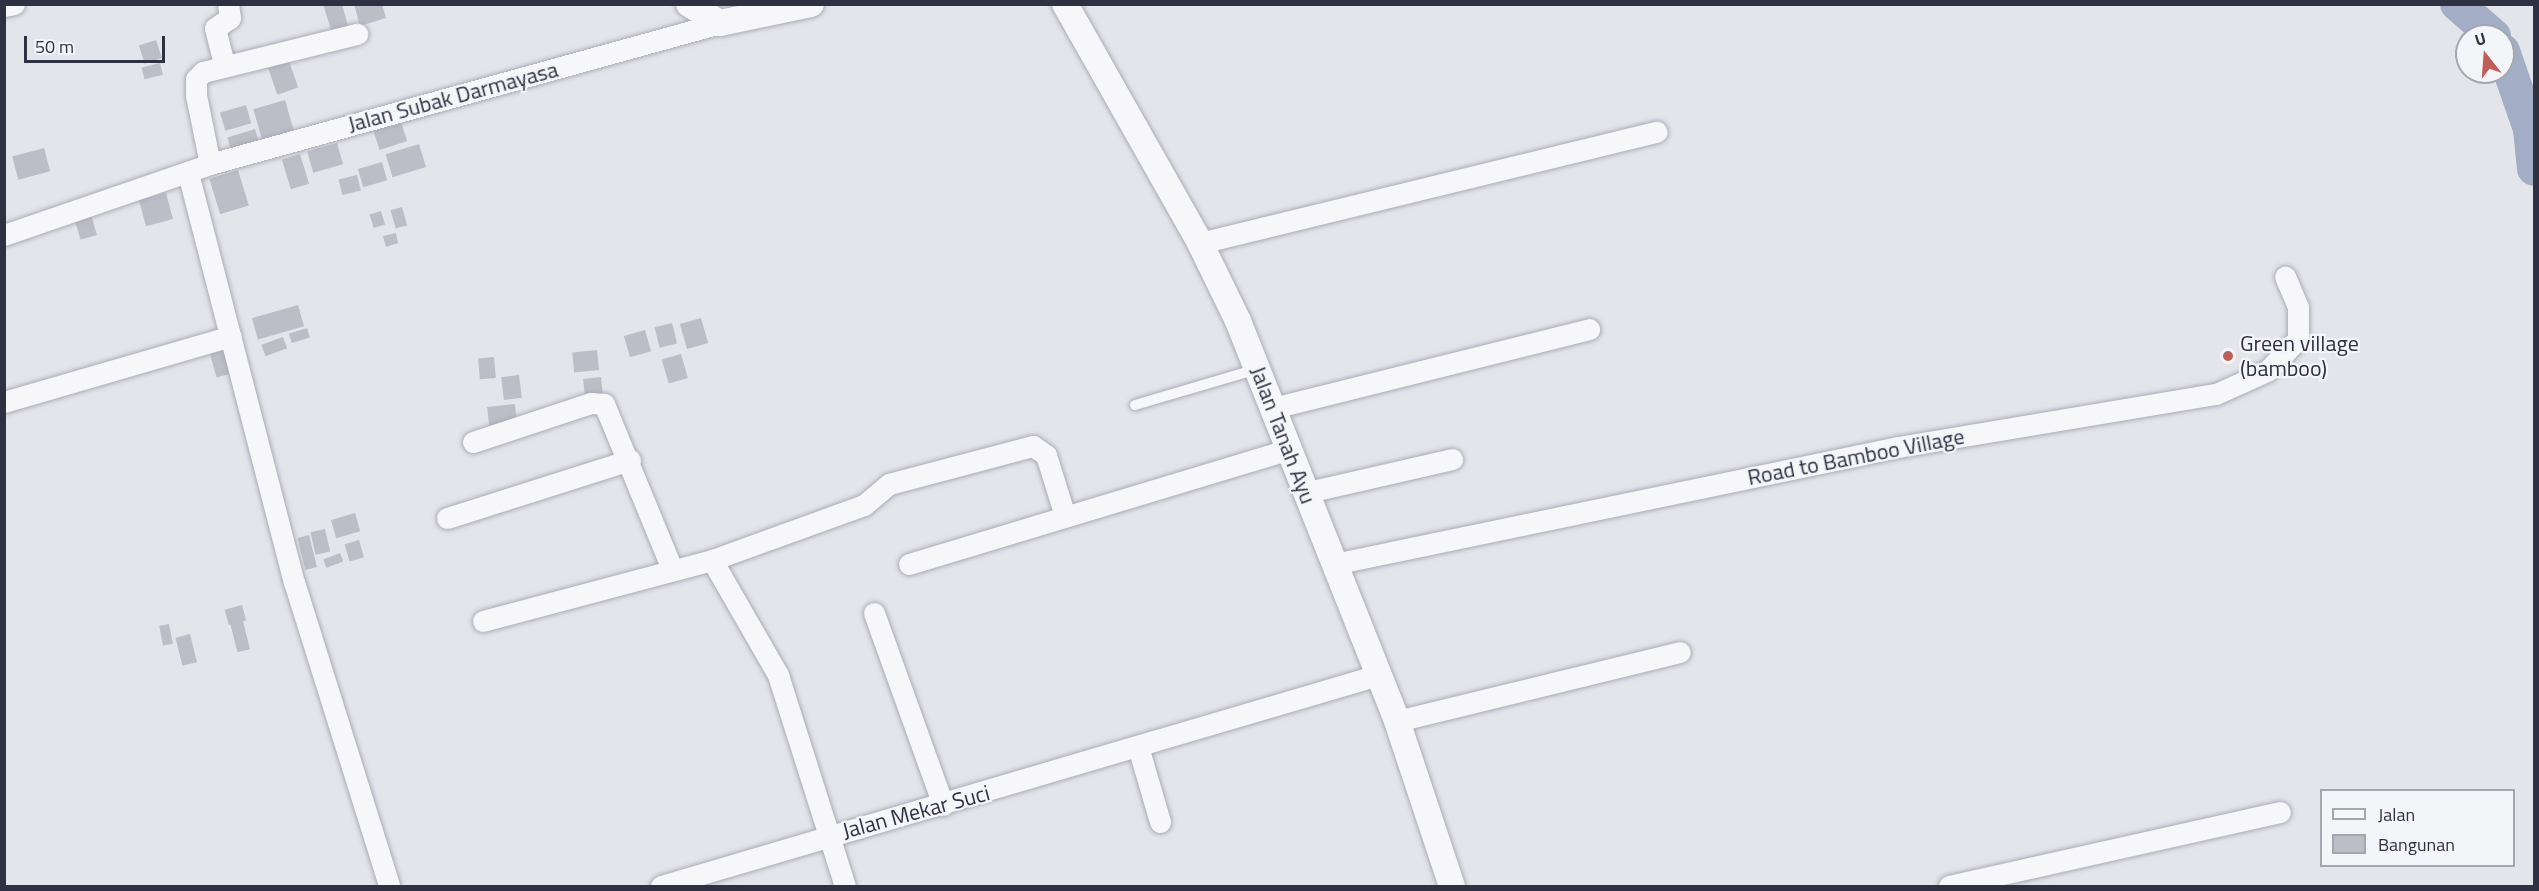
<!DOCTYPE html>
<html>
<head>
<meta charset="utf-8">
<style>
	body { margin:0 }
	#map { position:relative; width:2539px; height:891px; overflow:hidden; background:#e4e5eb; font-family:"Titillium Web",sans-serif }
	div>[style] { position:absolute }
	.river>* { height:34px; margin:-17px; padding:0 17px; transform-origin:17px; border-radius:17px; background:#a4adc6 }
	.building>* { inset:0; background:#bcbec7; transform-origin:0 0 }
	.roads { filter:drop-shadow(0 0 2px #aaabb5) drop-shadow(0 0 2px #aaabb5) }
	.service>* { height:10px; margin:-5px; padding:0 5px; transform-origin:5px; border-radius:5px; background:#f7f7f9 }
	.minor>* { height:21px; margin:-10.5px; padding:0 10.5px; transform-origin:10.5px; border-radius:10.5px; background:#f7f7f9 }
	.tertiary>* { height:26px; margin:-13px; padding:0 13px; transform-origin:13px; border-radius:13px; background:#f7f7f9 }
	.dots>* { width:16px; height:16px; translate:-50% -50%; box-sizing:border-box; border:3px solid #f4f5f8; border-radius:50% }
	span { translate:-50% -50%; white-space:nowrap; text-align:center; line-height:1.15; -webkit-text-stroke:4.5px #f4f5f8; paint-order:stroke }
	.street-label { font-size:22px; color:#2e3141 }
	.poi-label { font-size:22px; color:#2e3141 }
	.left { translate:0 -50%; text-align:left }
	.frame { position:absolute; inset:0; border:6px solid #2e3141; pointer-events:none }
	.legend { position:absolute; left:2320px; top:789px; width:195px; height:78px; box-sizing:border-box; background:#f4f5f8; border:2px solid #a5a7af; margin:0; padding:8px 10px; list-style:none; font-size:18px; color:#2e3141 }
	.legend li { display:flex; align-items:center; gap:12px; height:30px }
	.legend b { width:30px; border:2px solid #a5a7af }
	.north { position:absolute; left:2455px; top:24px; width:60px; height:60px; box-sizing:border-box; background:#f4f5f8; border:2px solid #a5a7af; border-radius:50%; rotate:343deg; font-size:16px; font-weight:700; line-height:24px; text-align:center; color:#2e3141 }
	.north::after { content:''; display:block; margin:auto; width:21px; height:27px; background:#c05f59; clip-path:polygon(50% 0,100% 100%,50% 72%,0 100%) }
	.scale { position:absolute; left:24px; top:36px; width:141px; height:27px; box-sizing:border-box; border:3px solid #2e3141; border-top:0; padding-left:8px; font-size:18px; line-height:21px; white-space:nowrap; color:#2e3141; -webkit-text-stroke:4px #f4f5f8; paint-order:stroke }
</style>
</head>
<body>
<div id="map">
	<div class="river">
		<div style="left:2457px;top:4px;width:49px;rotate:40.9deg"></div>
		<div style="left:2503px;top:51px;width:83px;rotate:70.9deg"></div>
		<div style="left:2530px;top:129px;width:40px;rotate:84.3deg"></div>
	</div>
	<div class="building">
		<div style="clip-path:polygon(323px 4px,342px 4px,348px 26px,331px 30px)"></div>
		<div style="clip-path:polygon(354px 4px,382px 4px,386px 18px,360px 26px)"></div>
		<div style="left:156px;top:40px;width:19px;height:18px;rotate:72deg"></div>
		<div style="left:289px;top:61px;width:28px;height:22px;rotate:71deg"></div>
		<div style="left:160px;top:63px;width:12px;height:19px;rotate:76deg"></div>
		<div style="left:285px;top:100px;width:33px;height:33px;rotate:74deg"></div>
		<div style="left:246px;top:105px;width:19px;height:27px;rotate:74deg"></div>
		<div style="left:401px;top:122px;width:20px;height:29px;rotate:72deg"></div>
		<div style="left:255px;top:129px;width:14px;height:29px;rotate:73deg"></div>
		<div style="left:337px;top:143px;width:22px;height:31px;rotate:74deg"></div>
		<div style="left:419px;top:144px;width:24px;height:35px;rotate:73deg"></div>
		<div style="left:44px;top:148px;width:24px;height:33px;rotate:75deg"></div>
		<div style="left:300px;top:154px;width:31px;height:19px;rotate:73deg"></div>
		<div style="left:382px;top:162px;width:19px;height:25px;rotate:74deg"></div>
		<div style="left:238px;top:170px;width:37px;height:30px;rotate:73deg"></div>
		<div style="left:357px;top:175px;width:16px;height:19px;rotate:76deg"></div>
		<div style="left:166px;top:193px;width:27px;height:28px;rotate:75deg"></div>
		<div style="left:402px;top:207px;width:19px;height:12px;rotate:74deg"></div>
		<div style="left:90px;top:211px;width:25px;height:17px;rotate:74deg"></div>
		<div style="left:381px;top:211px;width:14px;height:12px;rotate:73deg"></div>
		<div style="clip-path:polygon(396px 233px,398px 243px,386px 247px,383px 236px)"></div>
		<div style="left:298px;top:305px;width:22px;height:48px;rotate:74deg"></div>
		<div style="left:701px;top:318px;width:26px;height:22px;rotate:74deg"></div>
		<div style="left:672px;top:323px;width:21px;height:18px;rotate:76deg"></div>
		<div style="left:307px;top:328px;width:10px;height:19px;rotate:73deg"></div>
		<div style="left:645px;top:330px;width:22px;height:22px;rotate:74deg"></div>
		<div style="left:283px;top:337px;width:12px;height:23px;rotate:70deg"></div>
		<div style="left:229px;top:348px;width:25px;height:20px;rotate:74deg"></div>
		<div style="left:597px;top:350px;width:20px;height:25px;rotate:84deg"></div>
		<div style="left:681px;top:354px;width:25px;height:20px;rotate:74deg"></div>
		<div style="left:494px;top:357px;width:21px;height:16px;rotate:85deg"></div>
		<div style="left:519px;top:375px;width:23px;height:18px;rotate:83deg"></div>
		<div style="left:601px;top:377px;width:19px;height:18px;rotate:84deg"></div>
		<div style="left:515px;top:404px;width:19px;height:28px;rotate:84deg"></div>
		<div style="left:355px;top:513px;width:19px;height:25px;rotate:74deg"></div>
		<div style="left:325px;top:529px;width:23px;height:15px;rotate:77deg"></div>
		<div style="left:309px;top:535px;width:33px;height:12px;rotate:76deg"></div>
		<div style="left:359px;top:540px;width:18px;height:15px;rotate:74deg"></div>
		<div style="left:340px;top:553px;width:9px;height:18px;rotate:69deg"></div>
		<div style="left:242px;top:605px;width:16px;height:18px;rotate:75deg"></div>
		<div style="left:243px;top:621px;width:29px;height:13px;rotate:76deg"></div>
		<div style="left:169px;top:624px;width:20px;height:10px;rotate:79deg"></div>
		<div style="left:190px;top:634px;width:29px;height:15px;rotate:76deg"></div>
	</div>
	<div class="roads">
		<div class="service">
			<div style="left:1135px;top:405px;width:127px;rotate:-16.4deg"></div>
		</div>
		<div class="minor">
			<div style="left:4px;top:6px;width:10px;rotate:-11deg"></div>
			<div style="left:224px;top:64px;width:37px;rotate:-104deg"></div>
			<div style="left:215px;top:28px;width:18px;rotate:-34deg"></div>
			<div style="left:230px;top:18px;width:14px;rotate:-98deg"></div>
			<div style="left:210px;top:164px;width:70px;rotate:-101.5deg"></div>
			<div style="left:196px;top:95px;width:16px;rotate:-90deg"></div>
			<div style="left:196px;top:79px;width:10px;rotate:-45deg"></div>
			<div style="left:203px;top:72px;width:159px;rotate:-13.9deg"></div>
			<div style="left:188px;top:173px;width:423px;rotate:75.5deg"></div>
			<div style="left:294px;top:582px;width:318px;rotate:72.6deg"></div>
			<div style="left:4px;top:235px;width:218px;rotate:-19deg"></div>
			<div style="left:210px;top:164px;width:529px;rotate:-15.45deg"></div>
			<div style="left:1200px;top:243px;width:470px;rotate:-13.7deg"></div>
			<div style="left:4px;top:402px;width:236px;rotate:-16.2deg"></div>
			<div style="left:1273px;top:408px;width:326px;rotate:-14deg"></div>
			<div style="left:473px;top:442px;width:124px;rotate:-18.3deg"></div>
			<div style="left:591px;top:403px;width:13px;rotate:4deg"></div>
			<div style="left:604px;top:404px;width:178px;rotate:67.6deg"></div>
			<div style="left:1304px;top:493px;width:152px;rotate:-12.9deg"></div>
			<div style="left:447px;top:518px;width:192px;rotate:-17.6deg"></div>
			<div style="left:712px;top:560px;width:162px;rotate:-19.9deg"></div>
			<div style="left:864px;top:505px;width:33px;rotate:-40deg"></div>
			<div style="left:889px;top:484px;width:149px;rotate:-14.8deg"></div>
			<div style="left:1033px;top:446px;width:16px;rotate:35deg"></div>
			<div style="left:1046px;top:455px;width:64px;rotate:72.7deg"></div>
			<div style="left:909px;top:564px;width:397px;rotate:-16.8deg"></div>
			<div style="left:1334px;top:564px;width:576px;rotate:-11.72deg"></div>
			<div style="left:1898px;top:447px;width:322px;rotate:-9.5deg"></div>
			<div style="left:2216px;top:394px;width:56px;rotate:-24.3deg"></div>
			<div style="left:2267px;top:371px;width:45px;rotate:-45.9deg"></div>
			<div style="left:2298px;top:339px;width:32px;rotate:-90deg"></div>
			<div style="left:2298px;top:307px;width:33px;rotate:-113deg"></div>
			<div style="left:874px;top:613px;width:204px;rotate:70.2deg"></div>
			<div style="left:483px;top:621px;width:237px;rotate:-14.9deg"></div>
			<div style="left:712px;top:560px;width:133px;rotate:60.1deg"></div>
			<div style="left:778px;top:675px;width:221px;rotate:72.4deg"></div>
			<div style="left:1397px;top:721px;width:291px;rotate:-13.7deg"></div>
			<div style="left:1139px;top:750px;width:75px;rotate:73.7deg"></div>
			<div style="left:661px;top:886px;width:747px;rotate:-16.4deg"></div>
			<div style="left:1949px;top:886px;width:339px;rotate:-12.6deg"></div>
		</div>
		<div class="tertiary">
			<div style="left:689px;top:4px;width:36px;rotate:32deg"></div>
			<div style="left:720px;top:23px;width:93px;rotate:-11.8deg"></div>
			<div style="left:1065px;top:4px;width:274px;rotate:60.5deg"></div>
			<div style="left:1200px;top:243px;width:87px;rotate:64deg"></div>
			<div style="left:1238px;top:321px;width:430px;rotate:68.3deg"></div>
			<div style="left:1397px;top:721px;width:174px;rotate:71.6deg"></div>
		</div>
	</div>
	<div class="dots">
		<div style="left:2228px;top:356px;background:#c05f59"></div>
	</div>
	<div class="street-label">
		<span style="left:453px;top:97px;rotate:-15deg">Jalan Subak Darmayasa</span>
		<span style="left:1283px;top:435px;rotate:69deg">Jalan Tanah Ayu</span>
		<span style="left:1856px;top:457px;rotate:-11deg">Road to Bamboo Village</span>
		<span style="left:916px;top:812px;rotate:-15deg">Jalan Mekar Suci</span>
	</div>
	<div class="poi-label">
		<span class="left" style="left:2240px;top:356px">Green village<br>(bamboo)</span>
	</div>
	<div class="frame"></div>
	<ul class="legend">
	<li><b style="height:8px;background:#f7f7f9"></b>Jalan</li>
	<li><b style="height:16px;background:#bcbec7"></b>Bangunan</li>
	</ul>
	<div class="north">U</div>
	<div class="scale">50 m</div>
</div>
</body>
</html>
